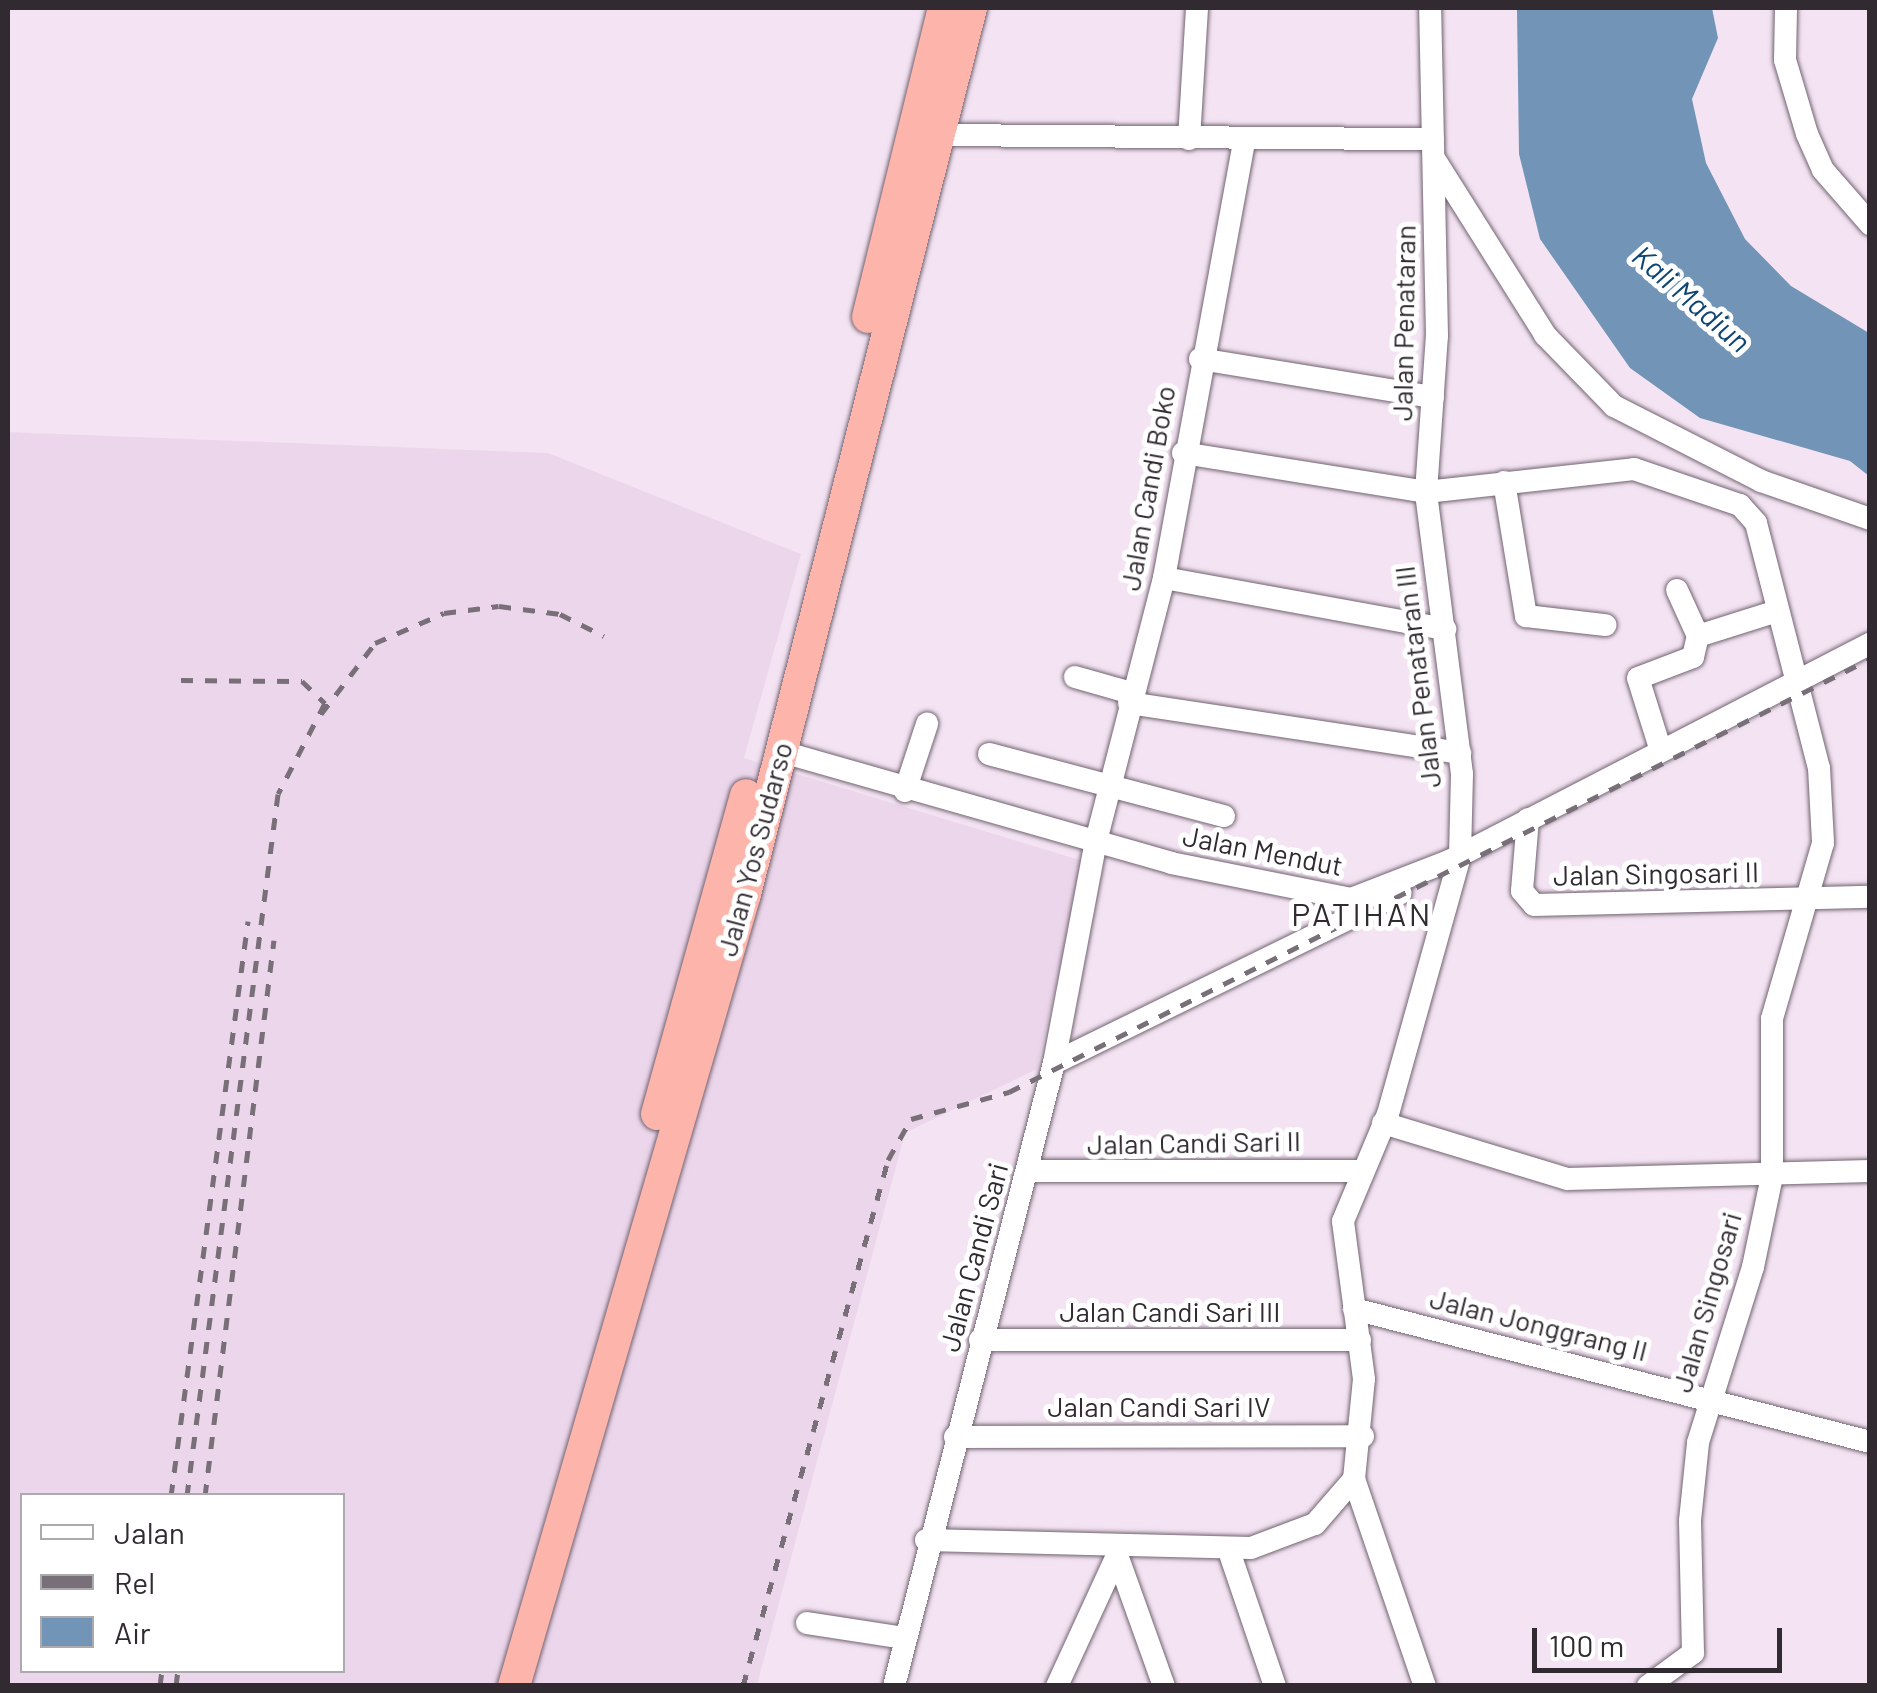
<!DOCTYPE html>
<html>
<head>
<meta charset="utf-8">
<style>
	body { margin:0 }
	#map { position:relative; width:1877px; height:1693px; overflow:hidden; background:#f4e4f3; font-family:Barlow,sans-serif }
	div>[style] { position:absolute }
	.built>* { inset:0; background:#ecd6eb }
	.water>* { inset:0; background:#7294b6 }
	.roads { filter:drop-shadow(0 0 2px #716371) drop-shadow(0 0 2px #716371) }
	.minor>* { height:22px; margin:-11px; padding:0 11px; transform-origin:11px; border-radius:11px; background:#fff }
	.highway>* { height:32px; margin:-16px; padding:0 16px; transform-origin:16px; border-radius:16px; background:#fdb4aa }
	.rail>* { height:5px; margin-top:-2.5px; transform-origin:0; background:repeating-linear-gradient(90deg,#796f79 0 12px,transparent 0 24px) }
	span { translate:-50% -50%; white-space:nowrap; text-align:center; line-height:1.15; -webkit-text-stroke:10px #fff; paint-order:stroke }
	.street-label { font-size:28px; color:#312b31 }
	.water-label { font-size:30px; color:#0e4572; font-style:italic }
	.quarter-label { font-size:32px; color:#312b31; letter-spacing:2.5px }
	.frame { position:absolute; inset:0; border:10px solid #312b31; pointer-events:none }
	.legend { position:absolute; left:20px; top:1493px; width:325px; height:180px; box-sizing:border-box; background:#fff; border:2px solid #adaaad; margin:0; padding:12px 18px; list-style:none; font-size:30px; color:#312b31 }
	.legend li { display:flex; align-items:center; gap:20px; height:50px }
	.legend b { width:50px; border:2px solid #adaaad }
	.scale { position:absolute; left:1532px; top:1628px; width:250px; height:45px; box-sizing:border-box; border:5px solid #312b31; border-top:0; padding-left:12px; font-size:30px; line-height:35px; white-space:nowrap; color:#312b31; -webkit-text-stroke:8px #fff; paint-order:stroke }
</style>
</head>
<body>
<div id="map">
	<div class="built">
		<div style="clip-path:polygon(evenodd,8px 432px,548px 453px,801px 554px,744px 758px,1083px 861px,1037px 1069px,905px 1133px,757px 1685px,8px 1686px,8px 432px,22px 1496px,342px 1496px,342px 1670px,22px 1670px,22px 1496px)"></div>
	</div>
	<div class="water">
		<div style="clip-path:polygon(1712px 8px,1718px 38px,1692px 99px,1706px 163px,1745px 239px,1791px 286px,1869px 333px,1869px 476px,1850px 461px,1700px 418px,1630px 368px,1540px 239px,1519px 154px,1517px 10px)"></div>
	</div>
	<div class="roads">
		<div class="minor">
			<div style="left:1786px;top:8px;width:52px;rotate:91.1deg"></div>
			<div style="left:1785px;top:60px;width:77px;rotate:73.4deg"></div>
			<div style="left:1807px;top:134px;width:39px;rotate:66deg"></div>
			<div style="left:1823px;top:170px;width:72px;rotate:49deg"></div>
			<div style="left:942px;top:135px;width:491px;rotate:0.5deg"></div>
			<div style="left:1189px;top:139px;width:131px;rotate:-86.5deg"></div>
			<div style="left:1435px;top:160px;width:207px;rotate:57.8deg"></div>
			<div style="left:1545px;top:335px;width:99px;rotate:45.8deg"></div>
			<div style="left:1614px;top:406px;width:165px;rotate:27deg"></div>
			<div style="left:1761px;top:481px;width:115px;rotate:19.2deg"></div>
			<div style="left:1200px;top:359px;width:236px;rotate:9.3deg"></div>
			<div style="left:1183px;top:453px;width:246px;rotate:9.1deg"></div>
			<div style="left:1426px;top:492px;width:209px;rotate:-6.3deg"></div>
			<div style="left:1634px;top:469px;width:112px;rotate:18.8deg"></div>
			<div style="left:1740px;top:505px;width:24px;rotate:48deg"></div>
			<div style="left:1756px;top:523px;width:253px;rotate:75.6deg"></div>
			<div style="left:1819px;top:768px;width:75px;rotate:86.9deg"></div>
			<div style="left:1823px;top:843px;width:183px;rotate:106.2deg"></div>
			<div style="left:1772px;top:1019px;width:157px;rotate:90deg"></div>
			<div style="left:1772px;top:1176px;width:93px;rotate:101.8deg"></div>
			<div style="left:1753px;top:1267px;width:184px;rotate:107.4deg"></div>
			<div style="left:1698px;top:1443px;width:78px;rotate:95.9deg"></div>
			<div style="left:1690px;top:1521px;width:132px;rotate:88.7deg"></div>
			<div style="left:1693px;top:1653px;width:56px;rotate:143.7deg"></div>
			<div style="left:1504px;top:482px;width:136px;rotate:80.7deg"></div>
			<div style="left:1526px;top:616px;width:80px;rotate:6.5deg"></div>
			<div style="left:1164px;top:578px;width:286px;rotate:10.3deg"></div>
			<div style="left:1677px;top:590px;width:51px;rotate:65.5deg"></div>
			<div style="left:1698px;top:636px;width:83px;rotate:-17.6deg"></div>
			<div style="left:1075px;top:677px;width:58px;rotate:15.9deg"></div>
			<div style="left:1129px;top:703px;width:335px;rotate:8.6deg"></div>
			<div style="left:1660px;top:748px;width:73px;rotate:-107.4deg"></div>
			<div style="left:1638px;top:678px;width:59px;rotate:-20.9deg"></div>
			<div style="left:1693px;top:657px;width:22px;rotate:-77deg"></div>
			<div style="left:779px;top:751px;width:408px;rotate:15.9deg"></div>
			<div style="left:1171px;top:863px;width:184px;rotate:11.3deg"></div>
			<div style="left:1351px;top:899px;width:105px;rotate:-21.2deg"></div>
			<div style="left:1449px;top:861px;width:474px;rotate:-27.3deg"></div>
			<div style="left:989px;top:754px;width:243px;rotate:14.8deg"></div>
			<div style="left:905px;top:791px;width:71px;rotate:-71.8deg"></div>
			<div style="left:1528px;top:819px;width:72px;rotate:94.8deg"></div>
			<div style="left:1522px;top:891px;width:18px;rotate:49deg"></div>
			<div style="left:1534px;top:905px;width:336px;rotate:-1.4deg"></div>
			<div style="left:1054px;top:1063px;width:386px;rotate:-26.1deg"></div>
			<div style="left:1383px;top:1123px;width:192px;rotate:16.9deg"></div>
			<div style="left:1567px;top:1179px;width:303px;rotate:-1.5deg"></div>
			<div style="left:1028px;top:1171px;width:333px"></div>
			<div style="left:1354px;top:1309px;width:533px;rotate:14.45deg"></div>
			<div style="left:980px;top:1340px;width:380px"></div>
			<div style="left:955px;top:1437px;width:408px;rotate:-0.1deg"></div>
			<div style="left:1354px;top:1479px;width:219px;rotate:71.1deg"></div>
			<div style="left:926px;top:1540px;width:325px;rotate:1.4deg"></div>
			<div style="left:1251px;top:1548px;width:68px;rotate:-20.6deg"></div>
			<div style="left:1315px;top:1524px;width:60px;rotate:-49.1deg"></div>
			<div style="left:1354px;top:1479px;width:100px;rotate:-84.3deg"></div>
			<div style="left:1364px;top:1379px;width:159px;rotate:-97.6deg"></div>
			<div style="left:1343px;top:1221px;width:116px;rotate:-67.2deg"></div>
			<div style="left:1388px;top:1114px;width:268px;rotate:-74.4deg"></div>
			<div style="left:1460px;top:856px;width:82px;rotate:-88.6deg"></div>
			<div style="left:1462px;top:774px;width:284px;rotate:-97.3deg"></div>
			<div style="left:1426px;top:492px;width:156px;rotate:-86deg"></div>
			<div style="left:1437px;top:336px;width:328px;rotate:-91.2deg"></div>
			<div style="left:1228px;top:1548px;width:146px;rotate:71.2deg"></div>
			<div style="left:1117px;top:1555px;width:139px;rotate:70.3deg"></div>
			<div style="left:807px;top:1623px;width:98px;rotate:8.8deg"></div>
			<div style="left:894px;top:1686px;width:643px;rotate:-75.6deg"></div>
			<div style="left:1054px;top:1063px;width:226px;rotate:-79.3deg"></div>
			<div style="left:1096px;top:841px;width:272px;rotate:-75.5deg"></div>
			<div style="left:1164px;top:578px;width:442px;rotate:-79.6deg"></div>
			<div style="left:1057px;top:1686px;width:153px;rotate:-65.3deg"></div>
		</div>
		<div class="highway">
			<div style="left:868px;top:317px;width:318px;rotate:-76.2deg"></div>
			<div style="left:657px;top:1114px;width:331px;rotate:-74.4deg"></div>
			<div style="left:514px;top:1686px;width:825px;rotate:-73.74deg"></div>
			<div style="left:745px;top:894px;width:914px;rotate:-75.69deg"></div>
		</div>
	</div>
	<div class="rail">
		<div style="left:181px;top:680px;width:121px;rotate:0.5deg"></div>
		<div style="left:302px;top:681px;width:32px;rotate:44deg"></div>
		<div style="left:325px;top:703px;width:102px;rotate:117.3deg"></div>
		<div style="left:278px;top:794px;width:708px;rotate:97.39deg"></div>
		<div style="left:321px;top:714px;width:89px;rotate:-52.7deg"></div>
		<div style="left:375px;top:643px;width:75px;rotate:-23.5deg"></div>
		<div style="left:444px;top:613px;width:55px;rotate:-7.3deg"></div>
		<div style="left:499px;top:606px;width:62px;rotate:7.5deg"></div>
		<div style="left:560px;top:614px;width:49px;rotate:26.6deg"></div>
		<div style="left:171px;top:1496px;width:580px;rotate:-82.37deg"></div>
		<div style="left:205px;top:1496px;width:560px;rotate:-82.93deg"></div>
		<div style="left:160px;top:1686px;width:16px;rotate:-83deg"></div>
		<div style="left:176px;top:1686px;width:16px;rotate:-83deg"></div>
		<div style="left:743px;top:1686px;width:546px;rotate:-74.59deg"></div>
		<div style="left:888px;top:1160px;width:47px;rotate:-60.7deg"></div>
		<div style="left:911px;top:1119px;width:102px;rotate:-15.4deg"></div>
		<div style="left:1009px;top:1092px;width:964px;rotate:-26.7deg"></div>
	</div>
	<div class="street-label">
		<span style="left:1403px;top:323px;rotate:-89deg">Jalan Penataran</span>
		<span style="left:1147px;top:488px;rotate:-80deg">Jalan Candi Boko</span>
		<span style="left:1417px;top:677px;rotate:-97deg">Jalan Penataran III</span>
		<span style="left:754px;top:849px;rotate:-75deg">Jalan Yos Sudarso</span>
		<span style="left:1263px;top:850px;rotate:11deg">Jalan Mendut</span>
		<span style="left:1656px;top:873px;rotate:-1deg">Jalan Singosari II</span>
		<span style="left:1194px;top:1142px;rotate:-1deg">Jalan Candi Sari II</span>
		<span style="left:973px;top:1257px;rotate:-75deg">Jalan Candi Sari</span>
		<span style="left:1706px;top:1302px;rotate:-74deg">Jalan Singosari</span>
		<span style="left:1170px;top:1311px">Jalan Candi Sari III</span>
		<span style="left:1539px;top:1324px;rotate:14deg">Jalan Jonggrang II</span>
		<span style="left:1159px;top:1406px">Jalan Candi Sari IV</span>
	</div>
	<div class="water-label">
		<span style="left:1692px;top:298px;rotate:41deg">Kali Madiun</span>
	</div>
	<div class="quarter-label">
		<span style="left:1362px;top:913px">PATIHAN</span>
	</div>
	<div class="frame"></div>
	<ul class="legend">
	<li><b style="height:12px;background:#fff"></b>Jalan</li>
	<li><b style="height:12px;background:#796f79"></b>Rel</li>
	<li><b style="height:28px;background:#7294b6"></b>Air</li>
	</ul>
	<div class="scale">100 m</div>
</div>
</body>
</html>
